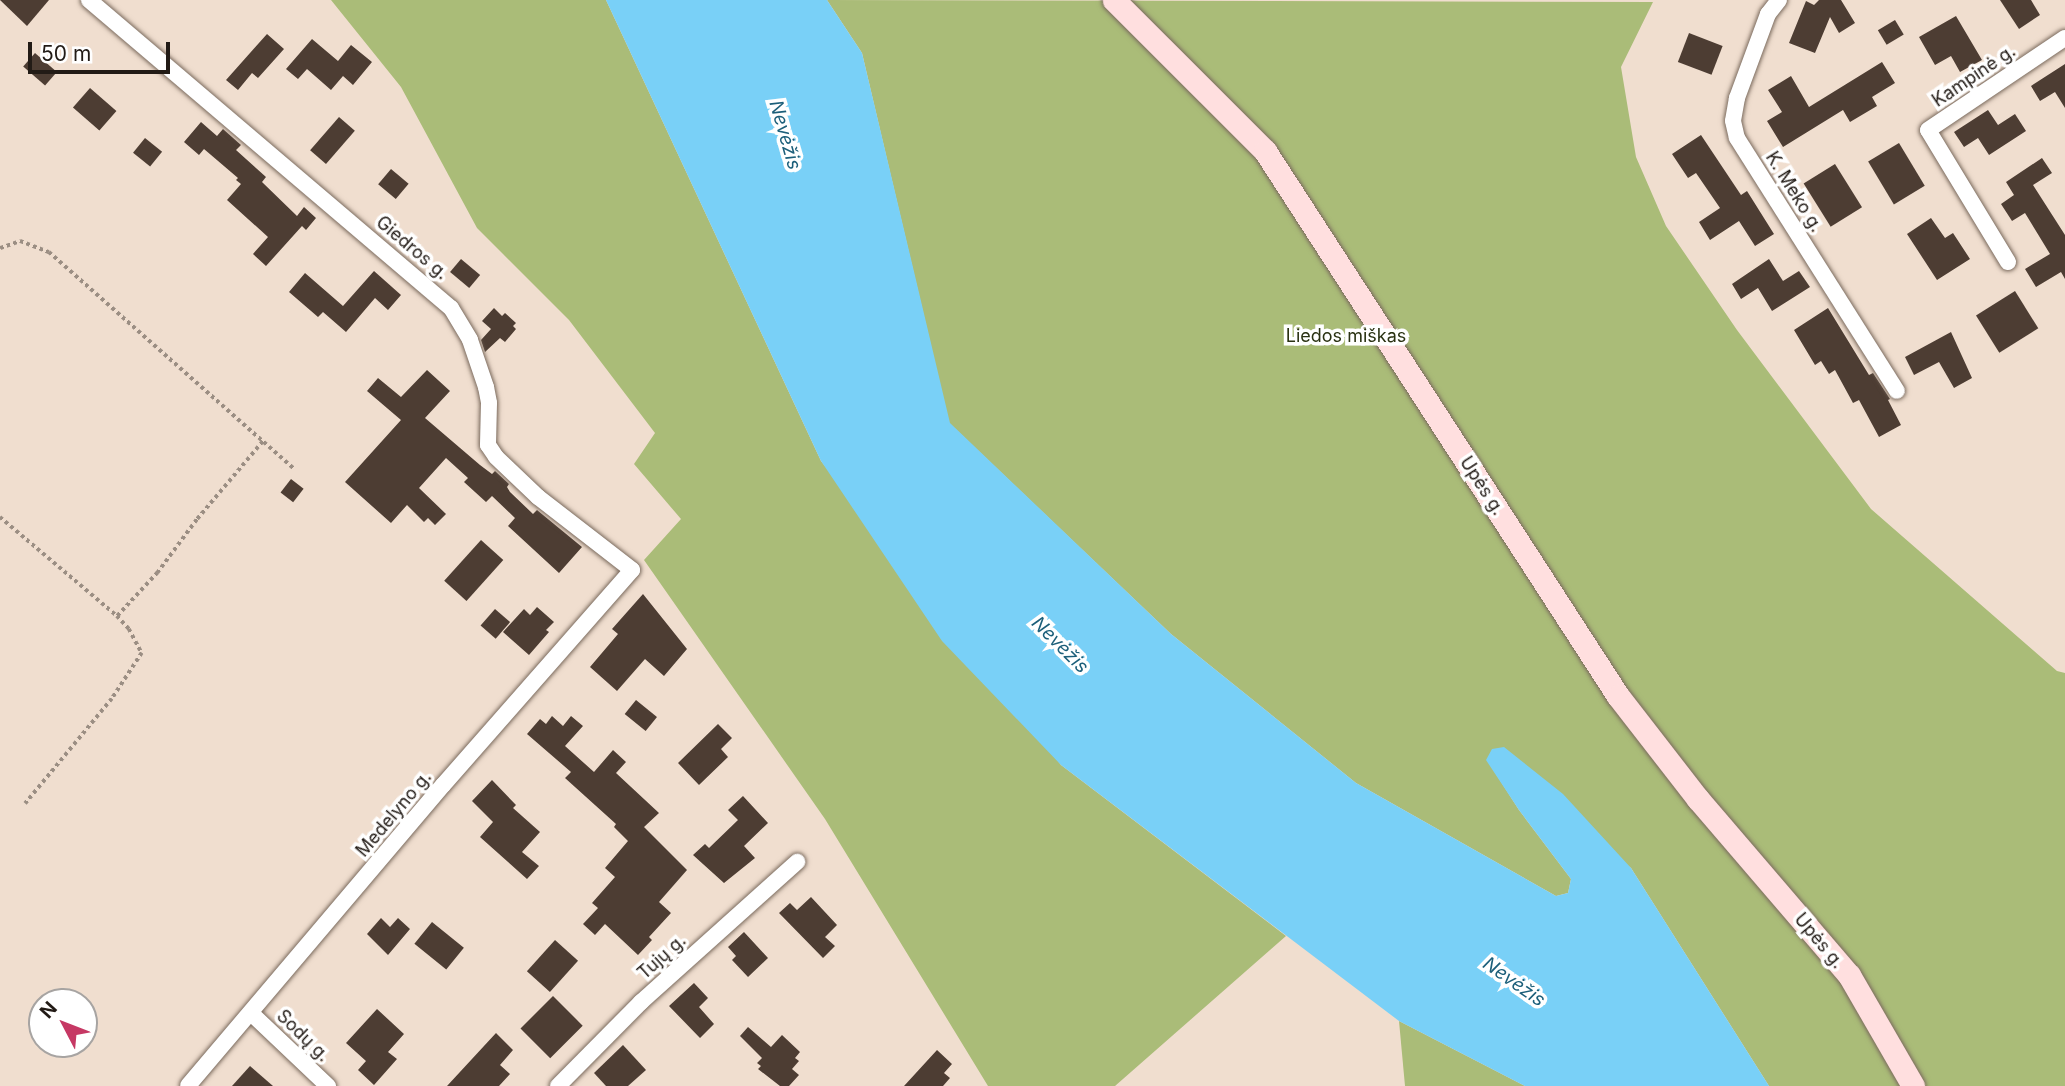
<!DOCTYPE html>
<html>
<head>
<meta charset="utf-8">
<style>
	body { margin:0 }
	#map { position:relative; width:2065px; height:1086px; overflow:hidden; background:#f0decf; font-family:Inter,sans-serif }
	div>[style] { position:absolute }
	.green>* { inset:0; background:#aabc78 }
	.water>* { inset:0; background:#79d0f7 }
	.building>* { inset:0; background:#4d3d33; transform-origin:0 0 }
	.path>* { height:3.5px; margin-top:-1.75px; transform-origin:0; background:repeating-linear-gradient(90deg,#9b8e83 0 3.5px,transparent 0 7px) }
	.roads { filter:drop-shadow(0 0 2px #7a6a5d) drop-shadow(0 0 2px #7a6a5d) }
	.minor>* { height:16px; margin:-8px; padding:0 8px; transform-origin:8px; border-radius:8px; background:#fff }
	.secondary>* { height:23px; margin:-11.5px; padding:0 11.5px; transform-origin:11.5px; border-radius:11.5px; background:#ffdfdf }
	span { translate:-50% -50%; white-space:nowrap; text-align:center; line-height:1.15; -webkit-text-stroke:7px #fff; paint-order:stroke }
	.street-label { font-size:18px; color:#221b16 }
	.park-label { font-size:18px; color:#2a3212 }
	.water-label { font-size:19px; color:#1c5f7a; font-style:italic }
	.north { position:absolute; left:28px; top:988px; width:70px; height:70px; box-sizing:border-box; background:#fff; border:2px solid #a7a4a2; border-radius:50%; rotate:312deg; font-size:19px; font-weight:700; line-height:28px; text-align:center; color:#221b16 }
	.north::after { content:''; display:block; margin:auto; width:24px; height:32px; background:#c63864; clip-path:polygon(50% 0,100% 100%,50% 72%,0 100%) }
	.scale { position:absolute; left:28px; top:42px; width:142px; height:32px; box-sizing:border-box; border:4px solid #221b16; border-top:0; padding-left:9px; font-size:21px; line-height:24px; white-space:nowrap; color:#221b16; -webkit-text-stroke:5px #fff; paint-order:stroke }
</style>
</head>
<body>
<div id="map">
	<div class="green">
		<div style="clip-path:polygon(331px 0,606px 0,821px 461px,1061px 765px,1286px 936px,1115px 1086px,988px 1086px,825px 819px,644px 560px,681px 519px,634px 464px,655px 433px,569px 320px,477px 228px,401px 87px)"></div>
		<div style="clip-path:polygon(827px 0,1653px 2px,1621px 67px,1636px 157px,1666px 226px,1737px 330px,1871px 509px,2057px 671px,2065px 673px,2065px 1086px,1769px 1086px,1631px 868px,1487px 760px,1519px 810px,1571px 879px,1568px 893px,1556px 896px,1356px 783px,1171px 634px,949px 423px,862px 53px)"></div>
		<div style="clip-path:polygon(1399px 1021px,1525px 1086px,1405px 1086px)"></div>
	</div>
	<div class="water">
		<div style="clip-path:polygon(606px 0,827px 0,862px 53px,950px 423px,1171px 634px,1356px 783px,1556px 896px,1568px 893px,1571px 879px,1519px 810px,1486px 760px,1492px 749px,1504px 747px,1563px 794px,1631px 868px,1769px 1086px,1525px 1086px,1399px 1021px,1061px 765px,942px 641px,821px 461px)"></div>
	</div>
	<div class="building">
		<div style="clip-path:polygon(0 0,49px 0,27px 26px)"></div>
		<div style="clip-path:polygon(1819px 0,1841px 0,1855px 23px,1839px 33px,1830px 17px,1815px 53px,1789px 43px,1806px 1px,1814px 5px)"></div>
		<div style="clip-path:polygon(2000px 0,2031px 0,2040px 15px,2019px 29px)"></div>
		<div style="clip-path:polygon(1956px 16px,1982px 60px,1960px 72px,1951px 56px,1935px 65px,1919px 37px)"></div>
		<div style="left:1895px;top:20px;width:17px;height:20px;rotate:59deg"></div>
		<div style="left:1689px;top:33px;width:36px;height:31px;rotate:21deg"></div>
		<div style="clip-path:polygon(267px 34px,284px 49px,258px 78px,252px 73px,238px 90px,226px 80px)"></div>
		<div style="clip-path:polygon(312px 39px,338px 61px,351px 45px,372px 62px,353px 85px,343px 76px,331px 90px,307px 69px,298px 79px,286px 69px)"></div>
		<div style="left:35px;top:53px;width:29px;height:18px;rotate:41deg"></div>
		<div style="clip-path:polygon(1882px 62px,1895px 83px,1872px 97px,1877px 106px,1850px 122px,1843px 110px,1783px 147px,1767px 121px,1782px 112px,1768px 90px,1791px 76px,1809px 107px)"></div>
		<div style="clip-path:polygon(2065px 64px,2065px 108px,2055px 92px,2040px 101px,2031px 86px)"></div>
		<div style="left:90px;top:88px;width:35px;height:26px;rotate:41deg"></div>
		<div style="clip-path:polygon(1988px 110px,1998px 125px,2015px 114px,2026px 131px,1989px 155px,1978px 138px,1964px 147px,1954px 132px)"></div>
		<div style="left:339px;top:117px;width:21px;height:44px;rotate:41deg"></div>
		<div style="clip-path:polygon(201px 122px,217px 136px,223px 129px,241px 145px,236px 150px,266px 177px,262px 182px,297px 216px,304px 207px,316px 218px,306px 230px,302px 226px,266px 266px,253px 254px,268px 237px,227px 200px,241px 184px,236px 180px,238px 178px,204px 149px,199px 155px,184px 142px)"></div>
		<div style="clip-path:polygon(1701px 135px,1741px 195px,1747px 191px,1774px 234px,1755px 246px,1739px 221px,1710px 240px,1699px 222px,1720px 208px,1696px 173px,1688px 178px,1672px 154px)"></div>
		<div style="left:145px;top:138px;width:22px;height:19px;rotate:39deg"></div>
		<div style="left:1899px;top:143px;width:50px;height:36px;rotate:59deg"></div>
		<div style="clip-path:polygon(2042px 158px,2052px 173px,2033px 185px,2065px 235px,2065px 279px,2061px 272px,2036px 287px,2025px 269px,2050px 254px,2025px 213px,2012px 221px,2001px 204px,2014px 195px,2006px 182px)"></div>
		<div style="left:1835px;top:164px;width:51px;height:37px;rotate:58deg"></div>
		<div style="left:391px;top:169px;width:23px;height:20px;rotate:40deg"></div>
		<div style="clip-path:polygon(1931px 218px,1945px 238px,1953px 233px,1970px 259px,1937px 280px,1907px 234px)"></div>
		<div style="left:461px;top:259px;width:25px;height:17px;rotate:40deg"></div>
		<div style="clip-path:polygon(1769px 259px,1783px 281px,1799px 271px,1810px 287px,1772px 311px,1758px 288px,1741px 299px,1732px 284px)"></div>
		<div style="clip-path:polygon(374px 271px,401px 295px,388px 310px,375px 298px,346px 332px,323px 312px,318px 317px,289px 292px,305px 273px,343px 306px)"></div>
		<div style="left:2015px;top:291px;width:44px;height:46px;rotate:58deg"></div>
		<div style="clip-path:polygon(494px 308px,502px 316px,505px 313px,516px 323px,513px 326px,516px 329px,505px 342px,500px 338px,485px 352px,481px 340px,491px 329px,482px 321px)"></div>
		<div style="clip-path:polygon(1828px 308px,1869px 375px,1873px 373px,1890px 399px,1888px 400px,1901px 425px,1879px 437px,1859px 400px,1853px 403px,1835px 370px,1829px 374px,1821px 361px,1815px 365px,1794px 330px)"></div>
		<div style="clip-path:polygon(1951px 332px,1972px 378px,1954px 388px,1939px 362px,1914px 375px,1905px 357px)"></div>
		<div style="clip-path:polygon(427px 370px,450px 391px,425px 418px,480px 465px,492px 474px,495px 471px,509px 484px,507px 487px,510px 492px,533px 514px,537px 510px,582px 547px,559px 573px,508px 526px,515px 518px,492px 496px,486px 502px,464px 482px,468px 478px,446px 458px,419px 488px,446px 514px,435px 525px,428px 518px,424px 522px,407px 505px,391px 523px,345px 482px,401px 420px,367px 391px,378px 378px,401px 397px)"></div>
		<div style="left:291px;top:479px;width:16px;height:17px;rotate:38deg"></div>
		<div style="left:481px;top:540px;width:30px;height:55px;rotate:42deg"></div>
		<div style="clip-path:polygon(643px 594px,687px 649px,664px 676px,645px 659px,617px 691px,590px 667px,618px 634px,612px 629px)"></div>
		<div style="clip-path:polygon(537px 607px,554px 622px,546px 630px,549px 632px,529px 655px,503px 632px,524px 609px,530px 615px)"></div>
		<div style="left:495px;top:609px;width:20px;height:22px;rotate:41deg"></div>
		<div style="left:636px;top:700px;width:27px;height:18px;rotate:39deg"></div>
		<div style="clip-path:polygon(552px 716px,563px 726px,571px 716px,583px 726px,565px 746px,594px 772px,613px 750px,626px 762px,616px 773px,659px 813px,644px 827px,687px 870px,659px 902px,671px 913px,649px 937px,652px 940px,638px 955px,605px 924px,595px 935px,583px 924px,598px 908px,592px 903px,615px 877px,605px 868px,628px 841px,614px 827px,616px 824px,565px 778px,571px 772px,527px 734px,540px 719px,546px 724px)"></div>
		<div style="clip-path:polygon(718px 724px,732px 738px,721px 749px,728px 757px,699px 785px,678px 763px)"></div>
		<div style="clip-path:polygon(492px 780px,516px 805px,513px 808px,540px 832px,522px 852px,539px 866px,527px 879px,480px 837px,493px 822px,472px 801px)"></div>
		<div style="clip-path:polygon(743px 796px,768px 823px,744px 846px,755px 858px,724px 883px,693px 855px,705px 844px,709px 848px,738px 820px,728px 810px)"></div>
		<div style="clip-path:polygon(811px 897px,837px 925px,825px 937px,835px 946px,823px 958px,779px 913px,790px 903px,797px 910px)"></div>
		<div style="clip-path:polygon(381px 918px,390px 927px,398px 918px,410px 929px,388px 955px,367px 934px)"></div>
		<div style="left:432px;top:922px;width:41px;height:28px;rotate:39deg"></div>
		<div style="clip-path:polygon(744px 932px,768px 958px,748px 977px,732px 960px,736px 956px,728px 947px)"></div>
		<div style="left:555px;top:940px;width:31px;height:42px;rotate:42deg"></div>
		<div style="clip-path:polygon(694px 983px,708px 998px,699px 1007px,714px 1024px,700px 1038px,669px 1006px)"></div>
		<div style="left:553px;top:996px;width:42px;height:46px;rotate:45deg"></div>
		<div style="clip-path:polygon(377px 1009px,404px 1034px,388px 1052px,397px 1059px,374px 1085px,358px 1070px,366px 1061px,346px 1043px)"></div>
		<div style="clip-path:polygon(748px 1027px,771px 1047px,782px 1035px,800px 1052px,795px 1058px,799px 1061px,792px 1069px,799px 1075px,789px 1086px,780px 1086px,758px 1069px,761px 1066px,757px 1063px,762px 1058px,740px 1036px)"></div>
		<div style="clip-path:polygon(496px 1033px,513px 1050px,500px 1065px,510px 1074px,499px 1086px,447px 1086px)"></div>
		<div style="clip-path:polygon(623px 1045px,646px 1070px,628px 1086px,606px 1086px,594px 1073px)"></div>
		<div style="clip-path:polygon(937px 1050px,952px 1064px,944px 1073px,950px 1078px,943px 1086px,904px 1086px)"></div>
		<div style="clip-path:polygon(250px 1066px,273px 1086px,232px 1086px)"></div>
	</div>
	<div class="path">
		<div style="left:0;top:248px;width:21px;rotate:-19deg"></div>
		<div style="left:20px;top:241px;width:31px;rotate:21deg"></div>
		<div style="left:49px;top:252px;width:327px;rotate:41.5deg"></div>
		<div style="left:0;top:517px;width:153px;rotate:40.2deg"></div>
		<div style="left:117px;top:616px;width:18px;rotate:47deg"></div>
		<div style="left:129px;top:629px;width:27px;rotate:62deg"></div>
		<div style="left:142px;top:653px;width:55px;rotate:123.1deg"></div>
		<div style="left:112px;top:699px;width:136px;rotate:129.6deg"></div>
		<div style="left:117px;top:616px;width:59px;rotate:-47.1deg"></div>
		<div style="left:157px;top:573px;width:67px;rotate:-53.5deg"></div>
		<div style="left:197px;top:519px;width:102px;rotate:-49.8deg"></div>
	</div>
	<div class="roads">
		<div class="minor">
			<div style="left:89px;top:0;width:475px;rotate:40.4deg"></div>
			<div style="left:451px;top:308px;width:37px;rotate:59deg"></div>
			<div style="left:470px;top:340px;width:50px;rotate:71.2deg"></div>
			<div style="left:486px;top:387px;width:16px;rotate:79deg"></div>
			<div style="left:489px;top:403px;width:42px;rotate:91.4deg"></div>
			<div style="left:488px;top:445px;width:14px;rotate:56deg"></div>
			<div style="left:496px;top:457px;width:58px;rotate:43.6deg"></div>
			<div style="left:538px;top:497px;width:119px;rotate:37.8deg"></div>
			<div style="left:632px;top:570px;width:286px;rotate:131.3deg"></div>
			<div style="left:443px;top:785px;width:394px;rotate:130.3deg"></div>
			<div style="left:1779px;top:0;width:18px;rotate:128deg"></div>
			<div style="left:1768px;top:14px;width:90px;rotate:110.3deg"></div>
			<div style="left:1737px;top:98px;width:23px;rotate:100deg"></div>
			<div style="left:1733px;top:121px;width:17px;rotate:77deg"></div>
			<div style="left:1737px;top:138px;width:299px;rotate:57.7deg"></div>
			<div style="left:2008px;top:262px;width:154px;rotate:-121.2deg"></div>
			<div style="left:1928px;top:130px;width:165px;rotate:-33.9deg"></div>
			<div style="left:252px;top:1014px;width:105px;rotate:43.5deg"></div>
			<div style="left:558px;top:1086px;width:118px;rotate:-45.3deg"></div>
			<div style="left:641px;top:1002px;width:210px;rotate:-41.9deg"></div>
		</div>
		<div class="secondary">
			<div style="left:1114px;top:0;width:214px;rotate:45deg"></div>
			<div style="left:1265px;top:151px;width:649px;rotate:57.07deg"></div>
			<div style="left:1618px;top:696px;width:130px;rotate:52.2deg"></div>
			<div style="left:1698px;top:799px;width:232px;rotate:49.4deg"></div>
			<div style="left:1849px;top:975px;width:128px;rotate:60deg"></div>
		</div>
	</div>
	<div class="street-label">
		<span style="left:1974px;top:76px;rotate:-34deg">Kampinė g.</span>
		<span style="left:1794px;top:192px;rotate:58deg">K. Meko g.</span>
		<span style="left:412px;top:248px;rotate:40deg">Giedros g.</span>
		<span style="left:1482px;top:486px;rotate:57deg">Upės g.</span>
		<span style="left:394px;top:814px;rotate:-50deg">Medelyno g.</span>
		<span style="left:1819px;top:941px;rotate:50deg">Upės g.</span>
		<span style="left:662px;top:957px;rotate:-42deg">Tujų g.</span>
		<span style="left:303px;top:1036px;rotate:44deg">Sodų g.</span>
	</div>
	<div class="park-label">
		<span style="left:1346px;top:336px">Liedos miškas</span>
	</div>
	<div class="water-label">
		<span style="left:785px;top:135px;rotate:74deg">Nevėžis</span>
		<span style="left:1060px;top:645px;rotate:45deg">Nevėžis</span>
		<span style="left:1514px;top:982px;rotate:35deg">Nevėžis</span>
	</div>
	<div class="north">N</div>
	<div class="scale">50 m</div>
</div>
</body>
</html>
